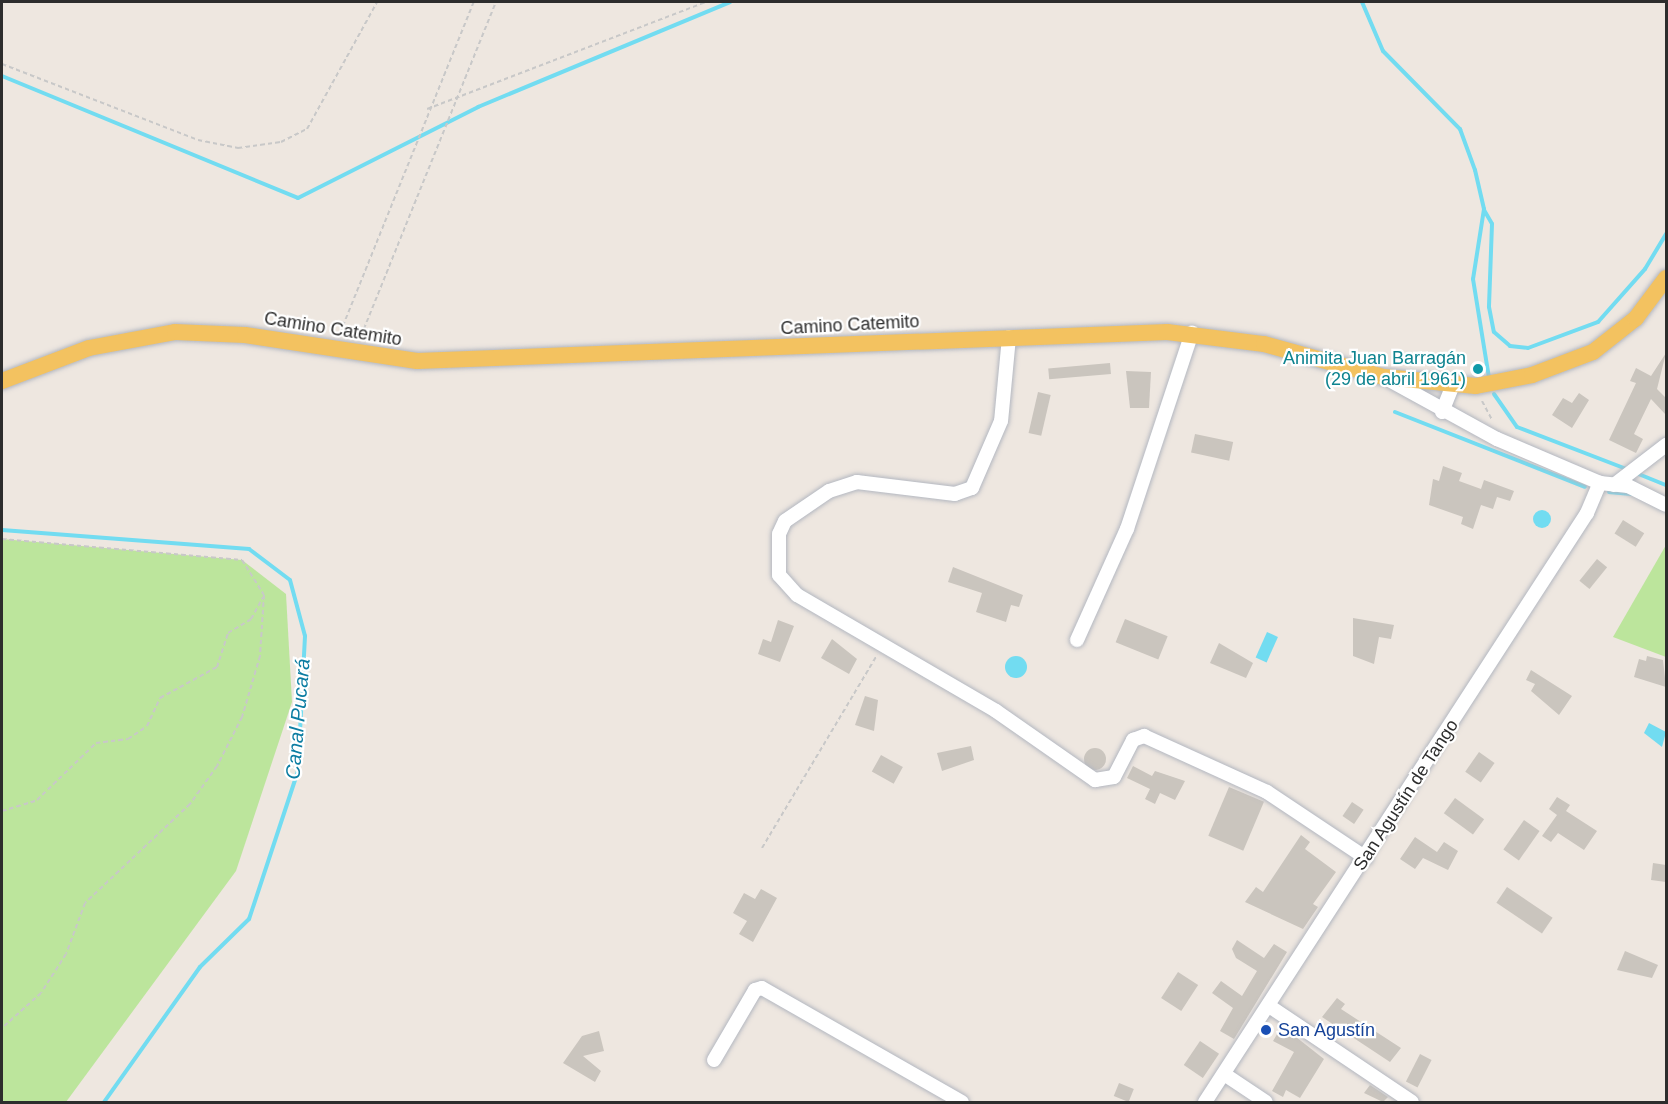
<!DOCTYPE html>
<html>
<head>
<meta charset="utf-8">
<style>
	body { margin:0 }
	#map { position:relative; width:1668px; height:1104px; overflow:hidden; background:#eee7e0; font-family:Arial,sans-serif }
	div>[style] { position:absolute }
	.green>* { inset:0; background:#bce59c }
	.water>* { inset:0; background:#72dcf1; transform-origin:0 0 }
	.round { border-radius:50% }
	.stream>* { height:4px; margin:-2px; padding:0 2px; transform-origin:2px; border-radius:2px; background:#72dcf1 }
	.building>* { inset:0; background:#cac5be; transform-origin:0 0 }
	.path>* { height:2px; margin-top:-1px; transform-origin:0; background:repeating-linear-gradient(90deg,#c8c8c8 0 4.5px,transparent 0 7.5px) }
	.roads { filter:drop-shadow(0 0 2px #b3b7c0) drop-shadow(0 0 2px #b3b7c0) }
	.minor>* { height:14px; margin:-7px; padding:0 7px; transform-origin:7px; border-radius:7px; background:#fff }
	.major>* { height:16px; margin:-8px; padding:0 8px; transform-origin:8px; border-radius:8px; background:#f3c260 }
	.dots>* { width:16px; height:16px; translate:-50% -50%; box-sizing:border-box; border:3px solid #fff; border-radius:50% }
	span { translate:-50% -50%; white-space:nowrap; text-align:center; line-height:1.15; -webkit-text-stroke:4.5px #fff; paint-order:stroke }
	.street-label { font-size:18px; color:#2d2d2d }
	.culture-label { font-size:18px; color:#0d838f }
	.right { translate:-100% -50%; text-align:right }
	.transit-label { font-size:18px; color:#164399 }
	.left { translate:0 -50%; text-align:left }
	.water-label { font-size:20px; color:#0c7da2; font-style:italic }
	.frame { position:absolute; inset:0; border:3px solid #2d2d2d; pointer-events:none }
</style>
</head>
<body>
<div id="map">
	<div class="green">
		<div style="clip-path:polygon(2px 539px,242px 560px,286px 594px,292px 702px,236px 871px,66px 1102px,2px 1102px)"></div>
		<div style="clip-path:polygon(1666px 545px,1666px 657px,1613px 637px)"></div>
	</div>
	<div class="water">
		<div class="round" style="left:1533px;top:510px;width:18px;height:18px"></div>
		<div style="left:1267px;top:632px;width:12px;height:28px;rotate:24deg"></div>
		<div class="round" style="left:1005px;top:656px;width:22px;height:22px"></div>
		<div style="clip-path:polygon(1649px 723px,1666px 732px,1662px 747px,1644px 733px)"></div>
	</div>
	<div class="stream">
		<div style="left:1362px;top:2px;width:53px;rotate:66.8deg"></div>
		<div style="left:1383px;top:51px;width:110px;rotate:45.4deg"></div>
		<div style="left:1460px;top:129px;width:44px;rotate:69.9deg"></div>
		<div style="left:1475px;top:170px;width:40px;rotate:77deg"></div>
		<div style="left:1484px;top:209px;width:71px;rotate:98.9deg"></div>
		<div style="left:1473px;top:279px;width:100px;rotate:80.8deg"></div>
		<div style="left:2px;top:76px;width:320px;rotate:22.4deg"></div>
		<div style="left:298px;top:198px;width:202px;rotate:-26.8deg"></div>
		<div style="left:478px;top:107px;width:273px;rotate:-22.6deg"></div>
		<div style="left:1484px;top:210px;width:16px;rotate:60deg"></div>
		<div style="left:1492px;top:224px;width:83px;rotate:92.1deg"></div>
		<div style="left:1489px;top:307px;width:25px;rotate:79deg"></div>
		<div style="left:1494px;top:332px;width:21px;rotate:41deg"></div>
		<div style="left:1510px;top:346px;width:18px;rotate:6deg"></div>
		<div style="left:1528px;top:348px;width:75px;rotate:-20.4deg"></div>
		<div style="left:1598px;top:322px;width:71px;rotate:-48.4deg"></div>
		<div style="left:1645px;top:269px;width:41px;rotate:-59deg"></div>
		<div style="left:1494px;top:394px;width:40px;rotate:55.1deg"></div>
		<div style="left:1517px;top:427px;width:120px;rotate:21deg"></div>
		<div style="left:1395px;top:412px;width:204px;rotate:21.5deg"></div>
		<div style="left:1636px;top:473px;width:32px;rotate:22deg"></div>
		<div style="left:1609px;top:492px;width:23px;rotate:5deg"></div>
		<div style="left:2px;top:530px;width:248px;rotate:4.4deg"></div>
		<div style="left:249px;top:549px;width:51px;rotate:37.1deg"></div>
		<div style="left:290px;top:580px;width:58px;rotate:75deg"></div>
		<div style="left:305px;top:636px;width:135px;rotate:93deg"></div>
		<div style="left:298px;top:771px;width:156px;rotate:108.3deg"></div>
		<div style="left:249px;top:919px;width:69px;rotate:135.6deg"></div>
		<div style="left:200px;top:967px;width:166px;rotate:125.4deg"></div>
	</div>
	<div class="building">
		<div style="clip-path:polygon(1666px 353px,1657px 389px,1666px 398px,1666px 415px,1651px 399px,1634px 434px,1643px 439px,1636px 453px,1609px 440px,1636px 383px,1630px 381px,1636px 368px,1651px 376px)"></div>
		<div style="left:1110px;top:363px;width:11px;height:62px;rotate:85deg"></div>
		<div style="clip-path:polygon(1126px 371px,1151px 372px,1149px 408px,1130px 408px)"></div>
		<div style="left:1038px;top:392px;width:13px;height:42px;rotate:13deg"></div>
		<div style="clip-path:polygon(1579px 393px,1589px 400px,1572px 428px,1552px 415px,1563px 398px,1572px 403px)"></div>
		<div style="left:1195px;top:434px;width:39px;height:19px;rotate:12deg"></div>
		<div style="clip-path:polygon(1443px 466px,1462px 473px,1459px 481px,1481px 489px,1484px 480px,1514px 491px,1510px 501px,1497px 497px,1493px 509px,1481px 505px,1473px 529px,1461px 524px,1463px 517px,1429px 505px,1433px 479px,1439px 481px)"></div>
		<div style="left:1623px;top:520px;width:25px;height:16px;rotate:32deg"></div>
		<div style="left:1597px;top:559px;width:13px;height:28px;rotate:39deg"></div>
		<div style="clip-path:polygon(953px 567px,1023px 595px,1019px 607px,1011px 605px,1006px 622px,976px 612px,982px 593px,948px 582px)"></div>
		<div style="clip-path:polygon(1353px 618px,1394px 625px,1391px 639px,1379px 637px,1374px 664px,1353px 656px)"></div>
		<div style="left:1125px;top:619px;width:46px;height:25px;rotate:22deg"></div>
		<div style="clip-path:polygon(778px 620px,794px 626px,780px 662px,758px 654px,763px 639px,771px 642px)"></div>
		<div style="clip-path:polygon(832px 639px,857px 659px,849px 674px,821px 658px)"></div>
		<div style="clip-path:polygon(1219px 643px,1253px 663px,1246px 678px,1210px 663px)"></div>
		<div style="clip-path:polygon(1647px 656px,1663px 660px,1666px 687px,1634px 677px,1639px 659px,1646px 661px)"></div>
		<div style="clip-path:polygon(1531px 670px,1572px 696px,1559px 715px,1531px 691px,1535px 684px,1526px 680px)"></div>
		<div style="clip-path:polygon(865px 696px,878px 700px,874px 731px,855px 725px)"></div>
		<div style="clip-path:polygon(971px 746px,974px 760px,942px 771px,937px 753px)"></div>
		<div class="round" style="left:1084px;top:748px;width:22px;height:22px"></div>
		<div style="left:1479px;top:752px;width:19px;height:24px;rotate:35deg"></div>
		<div style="left:881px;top:755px;width:25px;height:19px;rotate:29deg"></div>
		<div style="clip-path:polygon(1133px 766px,1152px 776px,1155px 771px,1185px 781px,1175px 800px,1160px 793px,1155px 804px,1145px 799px,1150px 789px,1127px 778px)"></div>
		<div style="left:1229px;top:787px;width:38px;height:53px;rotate:23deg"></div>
		<div style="clip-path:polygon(1557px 797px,1570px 805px,1566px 811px,1597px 831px,1584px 850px,1558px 833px,1551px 842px,1542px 836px,1557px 815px,1549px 809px)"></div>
		<div style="left:1455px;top:798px;width:36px;height:19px;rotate:36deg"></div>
		<div style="left:1352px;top:802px;width:14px;height:17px;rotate:34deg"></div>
		<div style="left:1524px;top:820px;width:19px;height:36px;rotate:35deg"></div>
		<div style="clip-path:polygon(1301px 835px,1310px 842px,1305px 849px,1336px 872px,1313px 904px,1318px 907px,1303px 929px,1245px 902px,1256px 887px,1263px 892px)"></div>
		<div style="clip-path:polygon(1415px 837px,1437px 852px,1444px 842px,1458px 851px,1448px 870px,1423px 858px,1415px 869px,1400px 859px)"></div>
		<div style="clip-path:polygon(1653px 863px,1666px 865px,1666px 882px,1651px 880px)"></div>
		<div style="left:1507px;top:887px;width:55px;height:19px;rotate:34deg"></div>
		<div style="clip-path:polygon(761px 889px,777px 898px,753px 942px,739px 934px,747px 921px,733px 913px,744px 893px,755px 899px)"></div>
		<div style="clip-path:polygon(1237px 940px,1264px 958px,1274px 944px,1287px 952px,1234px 1039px,1220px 1031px,1233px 1008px,1212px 993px,1221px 981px,1242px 996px,1257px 971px,1236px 958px,1232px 949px)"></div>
		<div style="clip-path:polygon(1625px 951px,1658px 965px,1652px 978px,1617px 970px)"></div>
		<div style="left:1178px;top:972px;width:24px;height:31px;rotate:33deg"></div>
		<div style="clip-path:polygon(1337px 998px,1345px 1004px,1341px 1009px,1401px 1048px,1390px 1062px,1322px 1017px)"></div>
		<div style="clip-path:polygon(1282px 1026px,1324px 1059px,1300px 1098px,1286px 1090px,1283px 1097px,1272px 1091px,1294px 1052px,1273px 1041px)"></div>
		<div style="clip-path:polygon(599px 1031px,604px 1051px,583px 1056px,601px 1071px,595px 1082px,563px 1063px,582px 1036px)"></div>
		<div style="left:1200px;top:1041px;width:23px;height:29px;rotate:34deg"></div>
		<div style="left:1420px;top:1054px;width:13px;height:31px;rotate:27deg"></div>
		<div style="left:1119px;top:1083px;width:16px;height:14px;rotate:22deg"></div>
		<div style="clip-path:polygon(1370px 1085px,1388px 1097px,1383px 1102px,1364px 1093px)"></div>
	</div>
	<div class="path">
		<div style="left:2px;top:64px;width:210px;rotate:21.2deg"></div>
		<div style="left:198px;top:140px;width:41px;rotate:11.3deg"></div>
		<div style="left:238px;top:148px;width:43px;rotate:-7.9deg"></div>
		<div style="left:281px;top:142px;width:29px;rotate:-27deg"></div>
		<div style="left:307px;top:129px;width:145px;rotate:-61.1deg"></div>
		<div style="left:427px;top:109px;width:299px;rotate:-21deg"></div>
		<div style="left:340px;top:333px;width:357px;rotate:-68deg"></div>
		<div style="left:361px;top:336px;width:360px;rotate:-68deg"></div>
		<div style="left:1482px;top:401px;width:21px;rotate:62deg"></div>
		<div style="left:2px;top:539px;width:241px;rotate:5deg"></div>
		<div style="left:242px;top:560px;width:41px;rotate:57.8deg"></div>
		<div style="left:264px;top:595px;width:61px;rotate:93.8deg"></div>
		<div style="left:260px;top:656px;width:64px;rotate:106.4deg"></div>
		<div style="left:242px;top:717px;width:55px;rotate:117deg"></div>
		<div style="left:217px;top:766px;width:47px;rotate:125.4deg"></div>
		<div style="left:190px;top:804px;width:144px;rotate:136.7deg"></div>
		<div style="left:85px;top:903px;width:54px;rotate:110.4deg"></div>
		<div style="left:66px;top:954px;width:46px;rotate:122.7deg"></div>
		<div style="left:41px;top:993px;width:52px;rotate:138.1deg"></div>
		<div style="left:2px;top:811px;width:37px;rotate:-17deg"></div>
		<div style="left:37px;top:800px;width:82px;rotate:-44deg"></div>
		<div style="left:96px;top:743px;width:32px;rotate:-7deg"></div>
		<div style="left:128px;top:739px;width:23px;rotate:-34deg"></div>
		<div style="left:147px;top:726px;width:31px;rotate:-65deg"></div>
		<div style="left:160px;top:698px;width:65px;rotate:-28.5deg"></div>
		<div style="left:217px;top:667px;width:36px;rotate:-72deg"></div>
		<div style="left:228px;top:633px;width:27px;rotate:-31deg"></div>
		<div style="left:251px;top:619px;width:25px;rotate:-61deg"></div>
		<div style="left:762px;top:848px;width:225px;rotate:-59.2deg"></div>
	</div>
	<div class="roads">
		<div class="minor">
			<div style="left:1009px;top:337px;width:84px;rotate:95.4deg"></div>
			<div style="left:1001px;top:421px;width:73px;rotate:113.4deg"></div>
			<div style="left:972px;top:488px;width:18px;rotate:161deg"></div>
			<div style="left:955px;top:494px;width:99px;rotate:-173deg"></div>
			<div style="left:857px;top:482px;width:29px;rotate:162deg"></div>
			<div style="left:829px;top:491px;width:53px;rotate:145.7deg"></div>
			<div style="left:785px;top:521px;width:14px;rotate:115deg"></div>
			<div style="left:779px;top:534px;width:41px;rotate:90deg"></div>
			<div style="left:779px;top:575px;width:27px;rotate:48deg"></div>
			<div style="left:797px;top:595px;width:230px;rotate:30.2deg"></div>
			<div style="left:996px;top:711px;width:121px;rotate:34.9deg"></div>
			<div style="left:1095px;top:780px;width:19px;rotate:-9deg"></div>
			<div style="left:1114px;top:777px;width:42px;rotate:-62.8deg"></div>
			<div style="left:1133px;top:740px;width:12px;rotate:-20deg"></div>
			<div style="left:1144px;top:736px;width:135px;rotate:24.5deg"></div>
			<div style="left:1267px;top:792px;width:119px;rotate:33.7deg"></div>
			<div style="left:1384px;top:377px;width:129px;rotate:28.8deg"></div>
			<div style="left:1497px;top:439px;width:112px;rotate:23.1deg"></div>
			<div style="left:1600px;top:483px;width:28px;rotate:6deg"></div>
			<div style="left:1628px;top:486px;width:42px;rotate:26.6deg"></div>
			<div style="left:1442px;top:412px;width:27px;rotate:-68deg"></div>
			<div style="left:1614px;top:485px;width:66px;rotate:-37.6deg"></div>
			<div style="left:1077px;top:640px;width:122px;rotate:-65.8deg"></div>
			<div style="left:1127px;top:529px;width:207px;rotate:-71.7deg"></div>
			<div style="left:1269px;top:1006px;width:172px;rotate:33.9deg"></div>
			<div style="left:714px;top:1060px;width:81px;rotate:-59.6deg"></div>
			<div style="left:755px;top:990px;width:7px;rotate:-16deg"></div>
			<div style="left:762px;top:988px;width:230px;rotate:29.7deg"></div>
			<div style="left:1224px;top:1074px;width:50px;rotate:33.7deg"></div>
			<div style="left:1205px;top:1102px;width:702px;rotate:-57.03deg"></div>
			<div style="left:1587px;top:513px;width:33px;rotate:-67deg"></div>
		</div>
		<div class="major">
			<div style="left:2px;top:381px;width:93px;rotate:-20.8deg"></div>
			<div style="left:89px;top:348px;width:87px;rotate:-10.5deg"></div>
			<div style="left:175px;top:332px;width:70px;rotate:2.5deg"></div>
			<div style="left:245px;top:335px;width:174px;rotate:8.6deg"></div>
			<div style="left:417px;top:361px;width:751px;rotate:-2.21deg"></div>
			<div style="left:1167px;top:332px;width:98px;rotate:7.1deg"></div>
			<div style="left:1264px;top:344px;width:124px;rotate:15.4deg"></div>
			<div style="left:1384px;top:377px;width:92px;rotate:5.6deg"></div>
			<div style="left:1476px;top:386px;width:57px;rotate:-11.1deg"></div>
			<div style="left:1532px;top:375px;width:65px;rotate:-20.7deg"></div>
			<div style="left:1593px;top:352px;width:55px;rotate:-38.3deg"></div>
			<div style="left:1636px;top:318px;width:50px;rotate:-53.1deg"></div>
		</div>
	</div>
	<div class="dots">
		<div style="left:1478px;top:369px;background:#0f9aa8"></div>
		<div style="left:1266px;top:1030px;background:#1a4fb4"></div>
	</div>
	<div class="street-label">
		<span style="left:850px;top:325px;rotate:-3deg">Camino Catemito</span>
		<span style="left:333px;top:329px;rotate:9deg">Camino Catemito</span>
		<span style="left:1406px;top:795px;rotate:-57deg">San Agustín de Tango</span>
	</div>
	<div class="culture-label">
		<span class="right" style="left:1466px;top:369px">Animita Juan Barragán<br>(29 de abril 1961)</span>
	</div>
	<div class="transit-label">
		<span class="left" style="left:1278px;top:1030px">San Agustín</span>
	</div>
	<div class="water-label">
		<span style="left:298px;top:719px;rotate:-85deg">Canal Pucará</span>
	</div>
	<div class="frame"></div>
</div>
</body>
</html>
